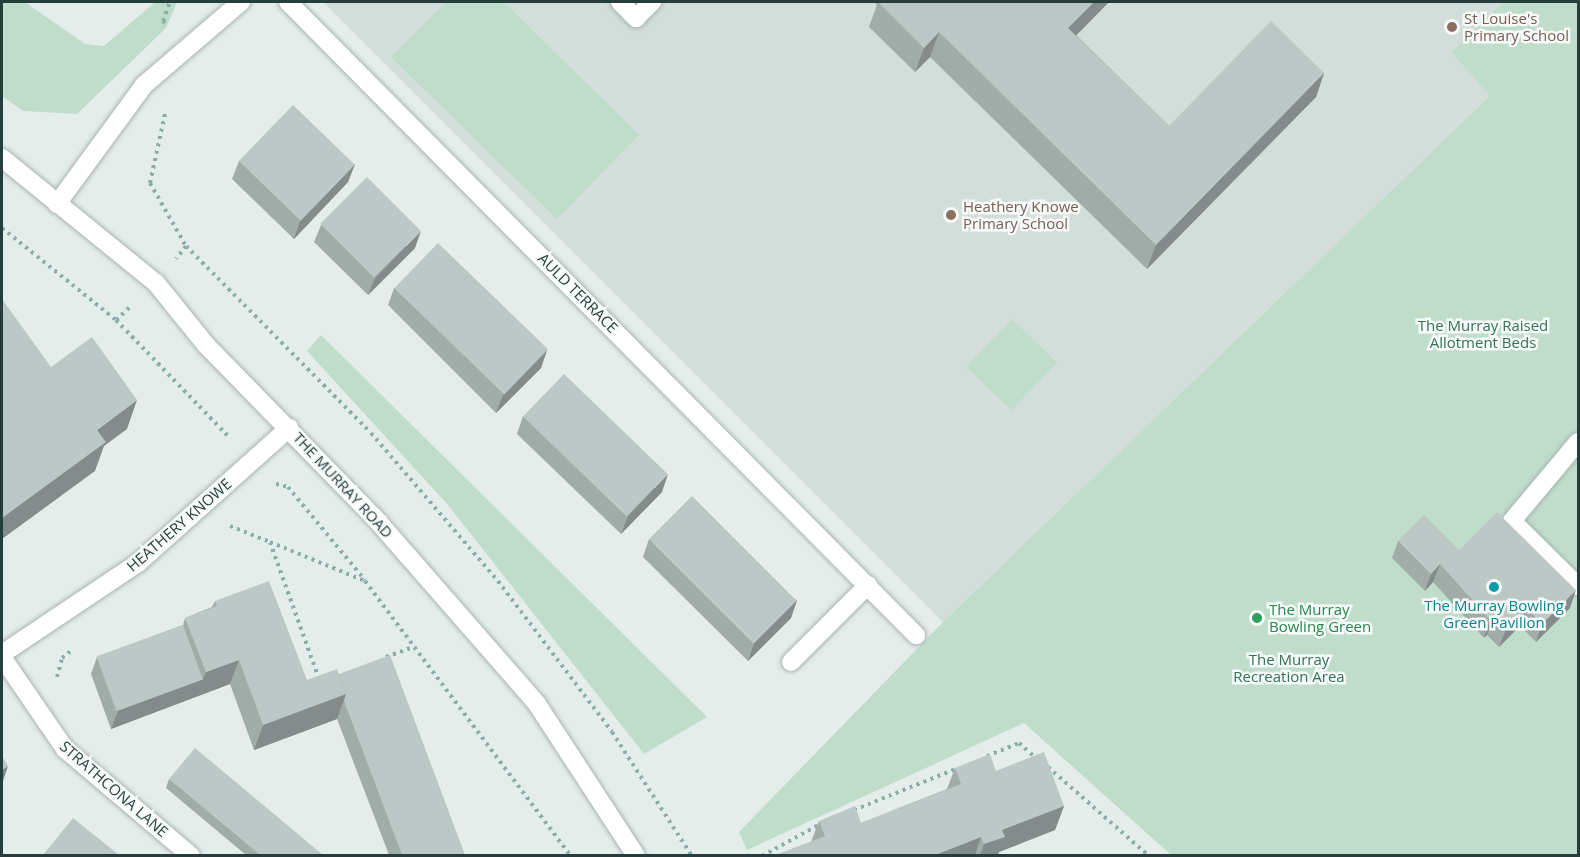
<!DOCTYPE html>
<html>
<head>
<meta charset="utf-8">
<style>
	body { margin:0 }
	#map { position:relative; width:1580px; height:857px; overflow:hidden; background:#e5edeb; font-family:"Open Sans",sans-serif }
	div>[style] { position:absolute }
	.built>* { inset:0; background:#d3ddda }
	.green>* { inset:0; background:#c0ddcc; transform-origin:0 0 }
	.path>* { height:4px; margin-top:-2px; transform-origin:0; background:repeating-linear-gradient(90deg,#88afa9 0 3px,transparent 0 7.5px) }
	.roads { filter:drop-shadow(0 0 2px #a8b5b3) drop-shadow(0 0 2px #a8b5b3) }
	.minor>* { height:18px; margin:-9px; padding:0 9px; transform-origin:9px; border-radius:9px; background:#fff }
	.wall>* { inset:0; background:#a1aca9 }
	.shaded-wall>* { inset:0; background:#838c8a }
	.building>* { inset:0; background:#bbc8c5; transform-origin:0 0 }
	.dots>* { width:16px; height:16px; translate:-50% -50%; box-sizing:border-box; border:3px solid #f6faf8; border-radius:50% }
	span { translate:-50% -50%; white-space:nowrap; text-align:center; line-height:1.15; -webkit-text-stroke:5px #f6faf8; paint-order:stroke }
	.education-label { font-size:15px; color:#785e54 }
	.left { translate:0 -50%; text-align:left }
	.street-label { font-size:15px; color:#253e3c }
	.park-label { font-size:15px; color:#327356 }
	.culture-label { font-size:15px; color:#0d838f }
	.leisure-label { font-size:15px; color:#27864d }
	.frame { position:absolute; inset:0; border:3px solid #253e3c; pointer-events:none }
</style>
</head>
<body>
<div id="map">
	<div class="built">
		<div style="clip-path:polygon(323px 2px,1503px 2px,1451px 52px,1491px 96px,943px 622px)"></div>
	</div>
	<div class="green">
		<div style="clip-path:polygon(2px 2px,25px 2px,85px 44px,104px 46px,155px 2px,177px 2px,166px 28px,77px 114px,23px 111px,2px 96px)"></div>
		<div style="clip-path:polygon(446px 2px,504px 2px,639px 135px,557px 219px,391px 57px)"></div>
		<div style="clip-path:polygon(1503px 2px,1578px 2px,1578px 855px,1171px 855px,1024px 723px,747px 850px,739px 832px,943px 622px,1490px 96px,1451px 52px)"></div>
		<div style="left:1012px;top:319px;width:63px;height:66px;rotate:44deg"></div>
		<div style="clip-path:polygon(321px 335px,707px 717px,644px 754px,448px 505px,307px 351px)"></div>
	</div>
	<div class="path">
		<div style="left:165px;top:23px;width:3px;rotate:-135deg"></div>
		<div style="left:163px;top:21px;width:20px;rotate:-70deg"></div>
		<div style="left:165px;top:114px;width:71px;rotate:102.3deg"></div>
		<div style="left:150px;top:183px;width:73px;rotate:60.3deg"></div>
		<div style="left:186px;top:246px;width:16px;rotate:128deg"></div>
		<div style="left:2px;top:228px;width:146px;rotate:38.9deg"></div>
		<div style="left:116px;top:320px;width:21px;rotate:-43deg"></div>
		<div style="left:186px;top:246px;width:263px;rotate:45.3deg"></div>
		<div style="left:371px;top:433px;width:195px;rotate:49.4deg"></div>
		<div style="left:498px;top:581px;width:189px;rotate:52.9deg"></div>
		<div style="left:612px;top:732px;width:148px;rotate:57.2deg"></div>
		<div style="left:116px;top:320px;width:163px;rotate:46deg"></div>
		<div style="left:276px;top:484px;width:12px;rotate:14deg"></div>
		<div style="left:288px;top:487px;width:121px;rotate:50.4deg"></div>
		<div style="left:230px;top:526px;width:43px;rotate:21.8deg"></div>
		<div style="left:386px;top:657px;width:30px;rotate:-20deg"></div>
		<div style="left:57px;top:677px;width:20px;rotate:-75deg"></div>
		<div style="left:62px;top:658px;width:14px;rotate:-39deg"></div>
		<div style="left:319px;top:679px;width:145px;rotate:-109.7deg"></div>
		<div style="left:270px;top:542px;width:103px;rotate:22.3deg"></div>
		<div style="left:365px;top:581px;width:344px;rotate:53.2deg"></div>
		<div style="left:987px;top:756px;width:35px;rotate:-22deg"></div>
		<div style="left:1019px;top:743px;width:24px;rotate:42deg"></div>
		<div style="left:1048px;top:767px;width:135px;rotate:41.4deg"></div>
		<div style="left:854px;top:810px;width:112px;rotate:-22deg"></div>
		<div style="left:762px;top:856px;width:68px;rotate:-28.8deg"></div>
	</div>
	<div class="roads">
		<div class="minor">
			<div style="left:288px;top:2px;width:892px;rotate:45.23deg"></div>
			<div style="left:620px;top:2px;width:23px;rotate:45deg"></div>
			<div style="left:636px;top:18px;width:23px;rotate:-45deg"></div>
			<div style="left:2px;top:158px;width:198px;rotate:39.1deg"></div>
			<div style="left:156px;top:283px;width:80px;rotate:51.1deg"></div>
			<div style="left:206px;top:345px;width:240px;rotate:45.7deg"></div>
			<div style="left:374px;top:517px;width:248px;rotate:48.9deg"></div>
			<div style="left:537px;top:704px;width:181px;rotate:56.9deg"></div>
			<div style="left:57px;top:204px;width:147px;rotate:-53.8deg"></div>
			<div style="left:144px;top:85px;width:128px;rotate:-40.6deg"></div>
			<div style="left:1578px;top:442px;width:103px;rotate:129.9deg"></div>
			<div style="left:1512px;top:521px;width:93px;rotate:44.6deg"></div>
			<div style="left:2px;top:654px;width:164px;rotate:-33.8deg"></div>
			<div style="left:138px;top:563px;width:203px;rotate:-41.8deg"></div>
			<div style="left:2px;top:657px;width:112px;rotate:55.6deg"></div>
			<div style="left:65px;top:749px;width:165px;rotate:40.3deg"></div>
			<div style="left:791px;top:662px;width:109px;rotate:-45deg"></div>
		</div>
	</div>
	<div class="wall">
		<div style="clip-path:polygon(874px 2px,1109px 2px,1076px 35px,1169px 126px,1324px 73px,1316px 97px,1147px 269px,930px 57px,915px 72px,869px 27px,877px 5px)"></div>
		<div style="clip-path:polygon(239px 161px,355px 164px,348px 182px,294px 239px,232px 179px)"></div>
		<div style="clip-path:polygon(321px 225px,415px 248px,368px 295px,314px 242px)"></div>
		<div style="clip-path:polygon(394px 288px,547px 350px,541px 368px,496px 413px,388px 305px)"></div>
		<div style="clip-path:polygon(523px 416px,662px 492px,621px 534px,517px 434px)"></div>
		<div style="clip-path:polygon(649px 539px,797px 600px,791px 618px,748px 661px,643px 557px)"></div>
		<div style="clip-path:polygon(1398px 541px,1459px 550px,1570px 608px,1536px 642px,1520px 626px,1499px 647px,1487px 635px,1484px 638px,1433px 582px,1425px 591px,1392px 558px)"></div>
		<div style="clip-path:polygon(215px 601px,307px 680px,339px 674px,465px 855px,389px 855px,337px 719px,254px 750px,230px 684px,111px 729px,91px 674px,97px 657px,183px 625px,185px 618px,212px 607px)"></div>
		<div style="clip-path:polygon(955px 768px,996px 771px,1064px 806px,1055px 830px,999px 852px,998px 855px,776px 855px,811px 842px,819px 821px,861px 823px,947px 789px)"></div>
		<div style="clip-path:polygon(169px 779px,323px 855px,246px 855px,166px 788px)"></div>
	</div>
	<div class="shaded-wall">
		<div style="clip-path:polygon(1094px 2px,1109px 2px,1060px 52px,1068px 28px)"></div>
		<div style="clip-path:polygon(939px 32px,930px 57px,915px 72px,924px 48px)"></div>
		<div style="clip-path:polygon(1324px 73px,1316px 97px,1147px 269px,1156px 245px)"></div>
		<div style="clip-path:polygon(355px 164px,348px 182px,294px 239px,300px 221px)"></div>
		<div style="clip-path:polygon(421px 231px,415px 248px,368px 295px,375px 278px)"></div>
		<div style="clip-path:polygon(547px 350px,541px 368px,496px 413px,503px 395px)"></div>
		<div style="clip-path:polygon(137px 400px,127px 429px,104px 446px,95px 471px,2px 539px,2px 518px,97px 430px)"></div>
		<div style="clip-path:polygon(668px 474px,662px 492px,621px 534px,628px 516px)"></div>
		<div style="clip-path:polygon(1440px 564px,1433px 582px,1425px 591px,1431px 574px)"></div>
		<div style="clip-path:polygon(1576px 590px,1570px 608px,1536px 642px,1542px 624px)"></div>
		<div style="clip-path:polygon(797px 600px,791px 618px,748px 661px,754px 643px)"></div>
		<div style="clip-path:polygon(1527px 608px,1520px 626px,1499px 647px,1506px 629px)"></div>
		<div style="clip-path:polygon(1493px 617px,1487px 635px,1484px 638px,1490px 620px)"></div>
		<div style="clip-path:polygon(239px 660px,230px 684px,111px 729px,118px 711px,203px 679px,206px 672px)"></div>
		<div style="clip-path:polygon(346px 694px,337px 719px,254px 750px,263px 725px)"></div>
		<div style="clip-path:polygon(8px 766px,2px 784px,2px 770px)"></div>
		<div style="clip-path:polygon(1064px 806px,1055px 830px,999px 852px,998px 855px,980px 855px,984px 844px,1002px 830px)"></div>
		<div style="clip-path:polygon(981px 837px,975px 855px,935px 855px)"></div>
	</div>
	<div class="building">
		<div style="clip-path:polygon(878px 2px,1094px 2px,1068px 28px,1169px 126px,1271px 21px,1324px 73px,1156px 245px,939px 32px,924px 48px)"></div>
		<div style="left:293px;top:105px;width:86px;height:78px;rotate:44deg"></div>
		<div style="left:367px;top:177px;width:76px;height:66px;rotate:45deg"></div>
		<div style="left:438px;top:243px;width:153px;height:63px;rotate:44deg"></div>
		<div style="clip-path:polygon(2px 299px,51px 367px,92px 337px,137px 400px,97px 430px,106px 442px,2px 518px)"></div>
		<div style="left:564px;top:374px;width:144px;height:59px;rotate:44deg"></div>
		<div style="left:692px;top:496px;width:148px;height:61px;rotate:45deg"></div>
		<div style="clip-path:polygon(1497px 512px,1576px 590px,1542px 624px,1527px 608px,1506px 629px,1493px 617px,1490px 620px,1440px 564px,1431px 574px,1398px 541px,1424px 515px,1459px 550px)"></div>
		<div style="clip-path:polygon(269px 581px,307px 680px,337px 669px,346px 694px,263px 725px,239px 660px,206px 672px,185px 618px,217px 606px,215px 601px)"></div>
		<div style="left:183px;top:625px;width:58px;height:92px;rotate:70deg"></div>
		<div style="clip-path:polygon(390px 655px,465px 855px,402px 855px,344px 701px,346px 694px,339px 674px)"></div>
		<div style="clip-path:polygon(195px 748px,323px 855px,260px 855px,169px 779px)"></div>
		<div style="clip-path:polygon(1044px 752px,1064px 806px,1002px 830px,1005px 837px,984px 844px,981px 837px,935px 855px,776px 855px,825px 836px,819px 821px,855px 806px,861px 823px,961px 784px,955px 768px,990px 754px,996px 771px)"></div>
		<div style="clip-path:polygon(2px 756px,8px 766px,2px 770px)"></div>
		<div style="clip-path:polygon(73px 818px,119px 855px,43px 855px)"></div>
	</div>
	<div class="dots">
		<div style="left:1452px;top:27px;background:#8d6e63"></div>
		<div style="left:951px;top:215px;background:#8d6e63"></div>
		<div style="left:1494px;top:587px;background:#0f9aa8"></div>
		<div style="left:1257px;top:618px;background:#2e9e5b"></div>
	</div>
	<div class="education-label">
		<span class="left" style="left:1464px;top:27px">St Louise's<br>Primary School</span>
		<span class="left" style="left:963px;top:215px">Heathery Knowe<br>Primary School</span>
	</div>
	<div class="street-label">
		<span style="left:578px;top:293px;rotate:45deg">AULD TERRACE</span>
		<span style="left:343px;top:485px;rotate:47deg">THE MURRAY ROAD</span>
		<span style="left:179px;top:525px;rotate:-41deg">HEATHERY KNOWE</span>
		<span style="left:114px;top:789px;rotate:41deg">STRATHCONA LANE</span>
	</div>
	<div class="park-label">
		<span style="left:1483px;top:334px">The Murray Raised<br>Allotment Beds</span>
		<span style="left:1289px;top:668px">The Murray<br>Recreation Area</span>
	</div>
	<div class="culture-label">
		<span style="left:1494px;top:614px">The Murray Bowling<br>Green Pavilion</span>
	</div>
	<div class="leisure-label">
		<span class="left" style="left:1269px;top:618px">The Murray<br>Bowling Green</span>
	</div>
	<div class="frame"></div>
</div>
</body>
</html>
